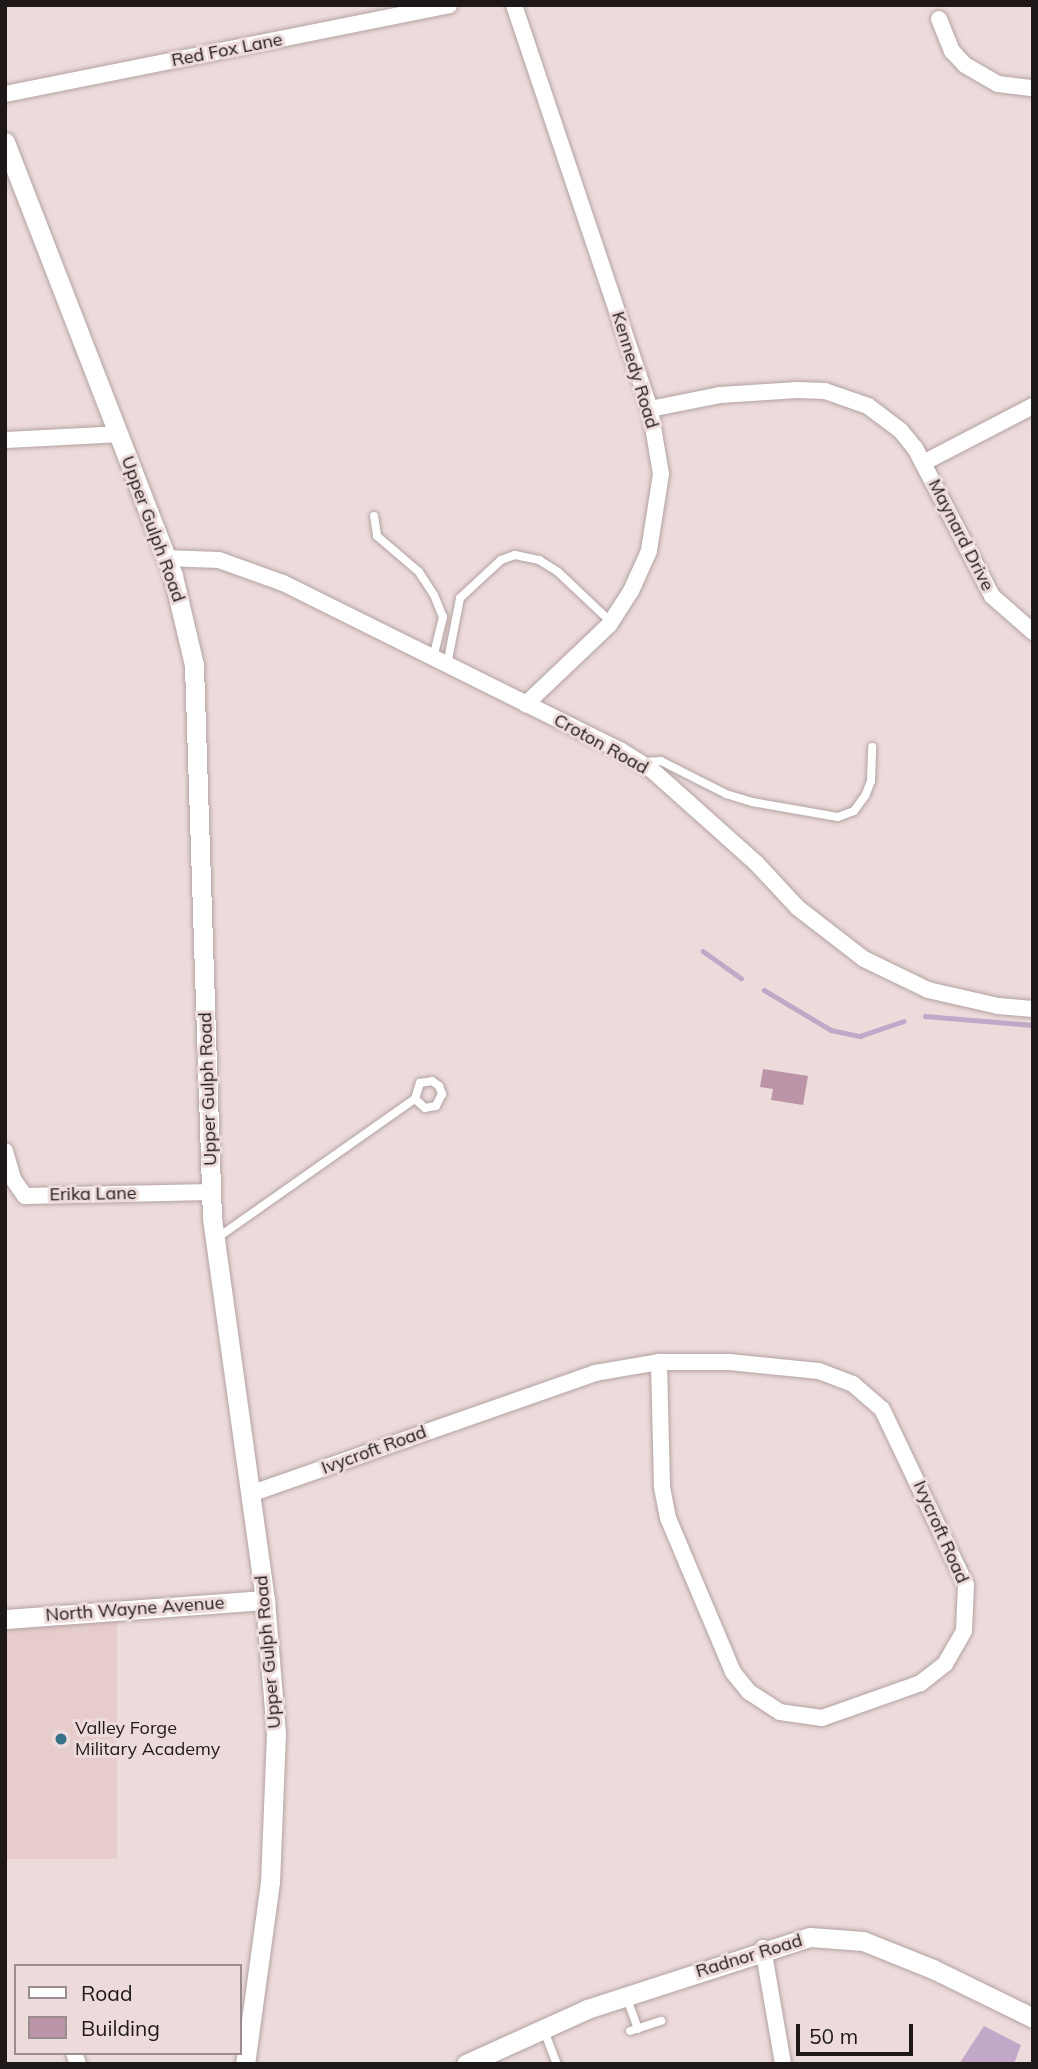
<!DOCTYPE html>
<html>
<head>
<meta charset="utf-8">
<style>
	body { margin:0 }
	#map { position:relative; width:1038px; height:2069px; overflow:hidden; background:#eddbdb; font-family:Mulish,sans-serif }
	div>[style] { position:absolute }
	.built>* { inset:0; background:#e7cccc; transform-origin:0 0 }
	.water>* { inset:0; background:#c1a8c9 }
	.stream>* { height:4.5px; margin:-2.25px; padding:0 2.25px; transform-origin:2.25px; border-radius:2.25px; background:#c1a8c9 }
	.building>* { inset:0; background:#bc94a7 }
	.roads { filter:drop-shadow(0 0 2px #b3a2a2) drop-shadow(0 0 2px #b3a2a2) }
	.service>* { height:8px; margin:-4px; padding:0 4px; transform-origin:4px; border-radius:4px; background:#fff }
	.minor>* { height:16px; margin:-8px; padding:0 8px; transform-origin:8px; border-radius:8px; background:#fff }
	.tertiary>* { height:19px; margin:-9.5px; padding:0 9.5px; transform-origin:9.5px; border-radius:9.5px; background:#fff }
	.dots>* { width:19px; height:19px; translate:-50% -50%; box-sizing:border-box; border:4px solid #eddbdb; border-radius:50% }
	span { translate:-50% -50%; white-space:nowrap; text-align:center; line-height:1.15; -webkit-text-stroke:6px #eddbdb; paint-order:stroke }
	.street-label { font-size:18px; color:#1f1818 }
	.poi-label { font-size:18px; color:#1f1818 }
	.left { translate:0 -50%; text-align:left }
	.frame { position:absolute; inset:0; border:7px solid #1f1818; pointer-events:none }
	.legend { position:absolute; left:14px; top:1964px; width:228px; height:91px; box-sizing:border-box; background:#eddbdb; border:2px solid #9b8d8d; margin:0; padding:9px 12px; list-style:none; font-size:21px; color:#1f1818 }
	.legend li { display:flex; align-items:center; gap:14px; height:35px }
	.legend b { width:35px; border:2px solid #9b8d8d }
	.scale { position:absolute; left:796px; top:2024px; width:117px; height:32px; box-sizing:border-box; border:4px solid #1f1818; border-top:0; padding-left:9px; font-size:21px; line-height:24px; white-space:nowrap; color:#1f1818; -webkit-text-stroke:5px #eddbdb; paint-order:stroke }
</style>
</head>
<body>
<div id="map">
	<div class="built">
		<div style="left:117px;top:1611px;width:248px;height:112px;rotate:90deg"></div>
	</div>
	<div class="water">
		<div style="clip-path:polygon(984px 2026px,1021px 2045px,1014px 2064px,959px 2064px)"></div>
	</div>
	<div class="stream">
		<div style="left:703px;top:951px;width:47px;rotate:35.4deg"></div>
		<div style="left:764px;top:990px;width:78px;rotate:30.8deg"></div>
		<div style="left:831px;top:1030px;width:30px;rotate:12deg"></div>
		<div style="left:860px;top:1036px;width:46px;rotate:-18.8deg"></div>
		<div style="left:925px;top:1016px;width:108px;rotate:4.8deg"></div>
	</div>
	<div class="building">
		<div style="clip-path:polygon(763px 1069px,808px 1076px,803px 1105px,771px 1100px,773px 1089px,760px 1087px)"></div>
	</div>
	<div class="roads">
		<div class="service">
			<div style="left:374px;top:516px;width:20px;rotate:81deg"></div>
			<div style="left:377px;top:536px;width:55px;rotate:40.6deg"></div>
			<div style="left:419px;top:572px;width:27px;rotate:57deg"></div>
			<div style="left:434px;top:595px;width:24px;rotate:68deg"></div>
			<div style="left:443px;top:617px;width:42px;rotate:103.7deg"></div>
			<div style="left:447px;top:665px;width:68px;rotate:-79deg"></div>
			<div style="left:460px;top:598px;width:56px;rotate:-42.8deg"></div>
			<div style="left:501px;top:560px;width:15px;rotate:-20deg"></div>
			<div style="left:515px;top:555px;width:25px;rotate:12deg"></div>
			<div style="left:539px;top:560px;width:22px;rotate:32deg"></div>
			<div style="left:558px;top:572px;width:73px;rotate:43.3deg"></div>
			<div style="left:645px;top:762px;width:16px;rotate:-4deg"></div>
			<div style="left:661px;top:761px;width:73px;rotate:26.9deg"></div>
			<div style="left:726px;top:794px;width:27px;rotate:17deg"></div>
			<div style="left:752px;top:802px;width:87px;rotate:9.9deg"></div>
			<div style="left:838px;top:817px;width:17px;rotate:-21deg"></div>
			<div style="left:854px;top:811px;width:19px;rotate:-54deg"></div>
			<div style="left:865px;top:796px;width:16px;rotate:-68deg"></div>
			<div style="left:871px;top:781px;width:34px;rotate:-88deg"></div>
			<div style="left:217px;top:1238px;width:242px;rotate:-35.1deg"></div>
			<div style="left:415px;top:1099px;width:17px;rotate:-73deg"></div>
			<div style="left:420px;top:1083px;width:12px;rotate:-9deg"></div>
			<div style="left:432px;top:1081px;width:9px;rotate:36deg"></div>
			<div style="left:439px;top:1086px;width:9px;rotate:69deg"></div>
			<div style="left:442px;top:1094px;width:13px;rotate:117deg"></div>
			<div style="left:436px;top:1106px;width:11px;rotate:170deg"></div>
			<div style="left:425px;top:1108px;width:13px;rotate:-138deg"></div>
			<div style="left:626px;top:1996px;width:35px;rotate:70deg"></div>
			<div style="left:543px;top:2028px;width:39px;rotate:69deg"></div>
			<div style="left:630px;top:2031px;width:33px;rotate:-18deg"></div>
		</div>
		<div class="minor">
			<div style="left:514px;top:5px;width:426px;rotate:71.4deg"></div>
			<div style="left:650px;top:409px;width:66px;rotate:80.4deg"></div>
			<div style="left:661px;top:474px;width:78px;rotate:98.9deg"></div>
			<div style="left:649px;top:551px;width:44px;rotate:114.2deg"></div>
			<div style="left:631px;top:591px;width:40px;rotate:122.9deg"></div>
			<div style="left:609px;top:625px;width:115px;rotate:136.4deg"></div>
			<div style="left:939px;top:19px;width:35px;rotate:68deg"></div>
			<div style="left:952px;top:51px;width:19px;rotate:47deg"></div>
			<div style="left:965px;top:65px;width:38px;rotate:30deg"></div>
			<div style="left:998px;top:84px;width:35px;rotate:7deg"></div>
			<div style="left:5px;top:94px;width:453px;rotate:-11.3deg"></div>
			<div style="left:650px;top:409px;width:71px;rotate:-11.3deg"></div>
			<div style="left:720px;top:395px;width:77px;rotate:-3.7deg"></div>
			<div style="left:797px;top:390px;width:28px;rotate:2deg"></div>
			<div style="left:825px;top:391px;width:46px;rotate:19.2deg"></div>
			<div style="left:868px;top:406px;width:41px;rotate:37.1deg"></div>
			<div style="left:901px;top:431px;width:22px;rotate:51deg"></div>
			<div style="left:915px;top:448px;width:167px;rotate:62.5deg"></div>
			<div style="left:992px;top:596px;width:55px;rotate:41.3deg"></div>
			<div style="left:5px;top:440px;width:113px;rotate:-3deg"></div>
			<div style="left:923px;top:463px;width:124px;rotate:-27.4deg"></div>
			<div style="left:165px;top:558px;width:54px;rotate:2.1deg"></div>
			<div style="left:219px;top:560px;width:68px;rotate:19.8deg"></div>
			<div style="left:283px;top:583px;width:376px;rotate:26.4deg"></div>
			<div style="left:620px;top:750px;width:38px;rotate:32deg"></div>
			<div style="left:652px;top:770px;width:141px;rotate:41.8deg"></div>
			<div style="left:757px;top:864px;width:60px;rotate:47deg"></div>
			<div style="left:798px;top:908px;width:83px;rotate:37.7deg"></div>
			<div style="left:864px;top:959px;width:71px;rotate:25.8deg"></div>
			<div style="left:928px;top:990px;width:72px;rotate:12.9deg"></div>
			<div style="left:998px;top:1006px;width:35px;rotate:5deg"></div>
			<div style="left:5px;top:1151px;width:29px;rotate:74deg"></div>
			<div style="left:13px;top:1179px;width:21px;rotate:55deg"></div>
			<div style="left:25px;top:1196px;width:186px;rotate:-1.2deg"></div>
			<div style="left:659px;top:1362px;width:70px"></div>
			<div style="left:729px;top:1362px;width:90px;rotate:5.7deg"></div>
			<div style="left:819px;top:1371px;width:36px;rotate:21deg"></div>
			<div style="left:853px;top:1384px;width:38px;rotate:41deg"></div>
			<div style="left:882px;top:1409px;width:195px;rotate:64.5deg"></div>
			<div style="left:966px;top:1585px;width:46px;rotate:92.5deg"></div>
			<div style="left:964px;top:1631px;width:38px;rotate:120deg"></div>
			<div style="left:945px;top:1664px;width:31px;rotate:142deg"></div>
			<div style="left:921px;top:1683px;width:105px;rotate:160.5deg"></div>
			<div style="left:822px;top:1718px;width:42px;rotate:-171.9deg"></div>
			<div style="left:780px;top:1712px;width:37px;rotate:-147deg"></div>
			<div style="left:749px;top:1692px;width:26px;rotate:-129deg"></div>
			<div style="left:733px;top:1672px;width:167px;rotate:-112.9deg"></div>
			<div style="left:668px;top:1518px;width:33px;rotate:-101deg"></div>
			<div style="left:662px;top:1486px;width:124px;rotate:-91.4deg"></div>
			<div style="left:250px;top:1494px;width:366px;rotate:-19.3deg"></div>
			<div style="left:595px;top:1373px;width:65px;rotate:-9.8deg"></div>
			<div style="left:763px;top:1948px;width:118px;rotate:80.2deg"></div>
			<div style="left:74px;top:2053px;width:12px;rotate:70deg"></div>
		</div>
		<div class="tertiary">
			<div style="left:5px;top:142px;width:465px;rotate:68.8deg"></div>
			<div style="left:173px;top:576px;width:91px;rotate:76.7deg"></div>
			<div style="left:194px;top:665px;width:553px;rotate:88.14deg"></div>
			<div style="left:212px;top:1218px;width:386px;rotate:82.1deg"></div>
			<div style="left:265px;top:1600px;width:133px;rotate:85.3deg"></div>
			<div style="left:276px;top:1733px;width:149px;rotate:92.3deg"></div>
			<div style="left:270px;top:1882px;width:184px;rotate:97.8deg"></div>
			<div style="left:5px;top:1619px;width:261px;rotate:-4.2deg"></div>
			<div style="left:466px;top:2064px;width:133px;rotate:-24.4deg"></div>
			<div style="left:587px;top:2009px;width:234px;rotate:-17.9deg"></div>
			<div style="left:810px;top:1937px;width:53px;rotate:4.3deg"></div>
			<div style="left:863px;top:1941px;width:75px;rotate:21.8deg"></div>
			<div style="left:933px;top:1969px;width:111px;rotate:26.1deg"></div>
		</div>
	</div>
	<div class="dots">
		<div style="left:61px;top:1739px;background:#377189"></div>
	</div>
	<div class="street-label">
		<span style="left:227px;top:50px;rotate:-11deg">Red Fox Lane</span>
		<span style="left:635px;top:370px;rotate:73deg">Kennedy Road</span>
		<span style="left:153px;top:529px;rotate:70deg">Upper Gulph Road</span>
		<span style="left:961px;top:535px;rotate:63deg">Maynard Drive</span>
		<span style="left:601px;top:744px;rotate:29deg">Croton Road</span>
		<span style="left:208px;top:1089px;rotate:-92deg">Upper Gulph Road</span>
		<span style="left:93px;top:1194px;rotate:-1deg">Erika Lane</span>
		<span style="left:374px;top:1450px;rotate:-20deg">Ivycroft Road</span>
		<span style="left:941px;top:1532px;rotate:66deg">Ivycroft Road</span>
		<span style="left:135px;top:1609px;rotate:-4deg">North Wayne Avenue</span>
		<span style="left:268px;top:1652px;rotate:-95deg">Upper Gulph Road</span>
		<span style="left:749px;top:1956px;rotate:-17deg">Radnor Road</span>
	</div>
	<div class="poi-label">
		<span class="left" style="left:75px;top:1739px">Valley Forge<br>Military Academy</span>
	</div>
	<div class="frame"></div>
	<ul class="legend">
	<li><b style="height:9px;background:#fff"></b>Road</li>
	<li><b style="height:19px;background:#bc94a7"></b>Building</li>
	</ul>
	<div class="scale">50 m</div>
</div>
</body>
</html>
